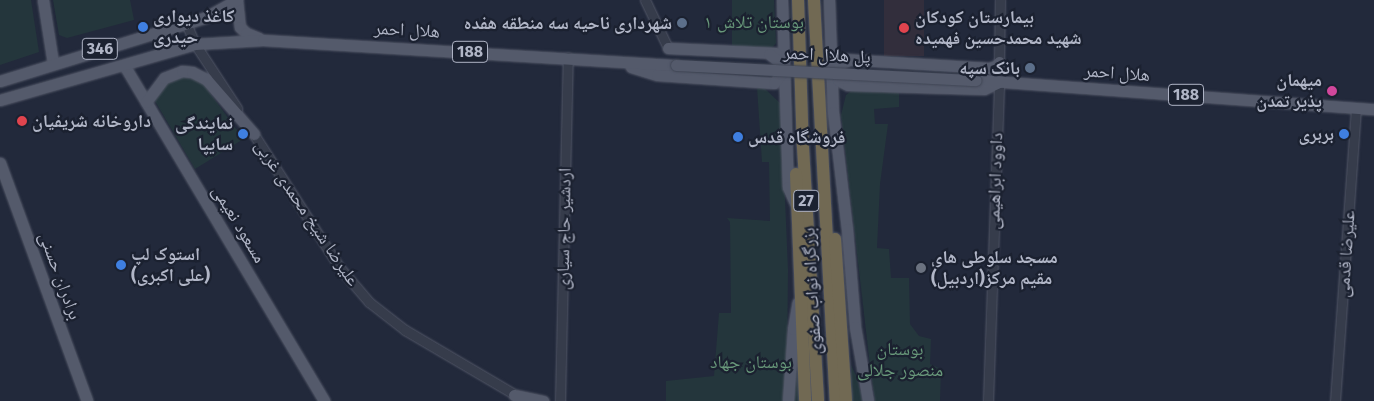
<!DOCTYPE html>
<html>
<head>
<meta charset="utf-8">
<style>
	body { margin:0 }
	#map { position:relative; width:1374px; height:401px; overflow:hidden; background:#22293b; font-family:"Fira Sans","Noto Naskh Arabic",sans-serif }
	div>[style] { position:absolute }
	.medical>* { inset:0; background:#322e3c; transform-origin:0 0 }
	.green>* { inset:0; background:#24363c }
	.roads { filter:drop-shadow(0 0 1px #515666) drop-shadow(0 0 1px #515666) }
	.minor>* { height:9px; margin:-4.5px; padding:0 4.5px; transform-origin:4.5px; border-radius:4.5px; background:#363c4b }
	.major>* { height:11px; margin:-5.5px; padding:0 5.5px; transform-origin:5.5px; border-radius:5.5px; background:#545a6b }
	.highway>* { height:12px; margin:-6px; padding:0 6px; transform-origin:6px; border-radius:6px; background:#716953 }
	.bridges { filter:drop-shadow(0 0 1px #3f4554) drop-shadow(0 0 1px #3f4554) }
	.major-bridge>* { height:11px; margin:-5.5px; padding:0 5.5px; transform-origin:5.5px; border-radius:5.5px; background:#545a6b }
	.dots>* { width:14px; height:14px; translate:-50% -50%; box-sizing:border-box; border:2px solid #1b2130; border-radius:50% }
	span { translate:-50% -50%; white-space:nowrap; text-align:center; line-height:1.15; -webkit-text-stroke:4.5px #1b2130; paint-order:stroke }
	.shield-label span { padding:1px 4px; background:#1b2130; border:1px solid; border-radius:4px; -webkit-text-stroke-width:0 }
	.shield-label { font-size:16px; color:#b1b6c7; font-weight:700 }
	.poi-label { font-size:18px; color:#b1b6c7; font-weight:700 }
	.left { translate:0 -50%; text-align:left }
	.right { translate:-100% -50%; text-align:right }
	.park-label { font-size:18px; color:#68987a }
	.street-label { font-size:18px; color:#b1b6c7 }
</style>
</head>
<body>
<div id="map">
	<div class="medical">
		<div style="left:884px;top:0;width:40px;height:56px"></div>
	</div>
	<div class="green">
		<div style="clip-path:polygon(0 0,31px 0,39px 52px,0 65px)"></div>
		<div style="clip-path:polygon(53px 0,130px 0,134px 20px,67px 38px,59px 35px)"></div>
		<div style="clip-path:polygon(732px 0,774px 0,776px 43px,772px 48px,732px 47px)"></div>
		<div style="clip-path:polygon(178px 75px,200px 79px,236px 129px,250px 135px,195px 169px,155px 101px,157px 89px)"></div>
		<div style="clip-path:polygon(762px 86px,781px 104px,788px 270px,787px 367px,783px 401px,666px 401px,666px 381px,714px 376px,719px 313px,731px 313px,730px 222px,727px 218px,770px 221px,769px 162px,762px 162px,757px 87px)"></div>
		<div style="clip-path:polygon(899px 88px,899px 107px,874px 109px,875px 124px,888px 124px,880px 184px,877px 248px,889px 249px,891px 278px,909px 278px,910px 324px,919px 336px,931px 339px,930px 364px,941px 369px,940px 401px,875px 401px,871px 374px,841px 115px,846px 95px,854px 89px)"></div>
		<div style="clip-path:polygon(797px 365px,799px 401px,793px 401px,794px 383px)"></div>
		<div style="clip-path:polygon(851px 365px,857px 378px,863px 401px,851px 401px)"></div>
	</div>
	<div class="roads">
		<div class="minor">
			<div style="left:645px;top:0;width:53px;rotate:64.4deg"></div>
			<div style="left:186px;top:23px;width:23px;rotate:67deg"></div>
			<div style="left:195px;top:44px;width:77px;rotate:56.7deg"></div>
			<div style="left:999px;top:62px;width:62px;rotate:-89.1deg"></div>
			<div style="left:251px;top:130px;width:164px;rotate:57.2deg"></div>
			<div style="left:340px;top:268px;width:45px;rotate:49.5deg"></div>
			<div style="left:369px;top:302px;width:46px;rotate:37.9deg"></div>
			<div style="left:405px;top:330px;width:132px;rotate:30.4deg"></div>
			<div style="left:560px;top:401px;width:344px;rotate:-88.7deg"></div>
			<div style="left:988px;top:401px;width:319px;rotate:-88deg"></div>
			<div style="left:1335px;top:401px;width:294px;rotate:-85.9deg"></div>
		</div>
		<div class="major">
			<div style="left:43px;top:0;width:64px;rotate:81deg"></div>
			<div style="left:237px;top:0;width:27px;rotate:84deg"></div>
			<div style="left:240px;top:27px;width:8px;rotate:45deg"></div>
			<div style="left:246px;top:33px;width:14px;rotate:21deg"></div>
			<div style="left:782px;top:0;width:187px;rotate:88.2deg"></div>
			<div style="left:788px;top:187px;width:20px;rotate:66deg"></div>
			<div style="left:829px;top:0;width:112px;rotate:88deg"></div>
			<div style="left:833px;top:112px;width:118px;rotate:83.2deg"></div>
			<div style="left:847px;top:229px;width:98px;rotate:85.3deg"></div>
			<div style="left:855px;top:327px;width:75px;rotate:80deg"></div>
			<div style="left:668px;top:48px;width:108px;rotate:2.7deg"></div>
			<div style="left:842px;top:59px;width:147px;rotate:3.5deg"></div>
			<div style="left:989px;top:68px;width:7px;rotate:-16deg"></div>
			<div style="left:996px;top:66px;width:5px;rotate:-53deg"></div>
			<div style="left:847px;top:61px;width:6px;rotate:162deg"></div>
			<div style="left:841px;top:63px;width:12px;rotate:110deg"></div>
			<div style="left:837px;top:74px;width:6px;rotate:81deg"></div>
			<div style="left:838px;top:80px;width:11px;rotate:27deg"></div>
			<div style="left:848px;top:85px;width:136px;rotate:1.7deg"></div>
			<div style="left:984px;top:89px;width:17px;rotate:-25deg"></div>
			<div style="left:124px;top:65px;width:391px;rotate:59.2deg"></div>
			<div style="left:631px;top:67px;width:27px;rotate:17deg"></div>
			<div style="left:657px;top:75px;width:117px;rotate:3.9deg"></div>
			<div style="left:774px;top:83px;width:11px;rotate:-52deg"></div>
			<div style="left:781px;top:74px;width:10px;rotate:-84deg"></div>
			<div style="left:782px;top:64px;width:16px;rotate:-142deg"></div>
			<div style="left:976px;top:80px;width:399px;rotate:4.2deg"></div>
			<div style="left:0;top:81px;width:214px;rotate:-17.2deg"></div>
			<div style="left:204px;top:18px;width:38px;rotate:-29deg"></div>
			<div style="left:0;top:100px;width:203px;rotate:-16deg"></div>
			<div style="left:195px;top:44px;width:68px;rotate:-3.4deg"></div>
			<div style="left:263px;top:40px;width:414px;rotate:3.5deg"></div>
			<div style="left:146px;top:102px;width:30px;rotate:-53deg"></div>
			<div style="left:164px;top:78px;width:19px;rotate:-21deg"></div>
			<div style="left:182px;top:71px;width:10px;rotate:6deg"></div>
			<div style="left:192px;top:72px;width:16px;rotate:27deg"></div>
			<div style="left:206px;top:79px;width:73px;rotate:48.9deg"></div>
			<div style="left:0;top:163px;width:253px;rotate:69.9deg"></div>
			<div style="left:514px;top:395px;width:30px;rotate:12deg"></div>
			<div style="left:788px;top:401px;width:72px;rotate:-86deg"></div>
			<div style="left:793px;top:329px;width:27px;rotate:-80deg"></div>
		</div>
		<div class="highway">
			<div style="left:798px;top:0;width:147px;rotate:88.1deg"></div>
			<div style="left:803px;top:147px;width:254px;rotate:86.6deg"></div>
			<div style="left:814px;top:0;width:402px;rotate:86.9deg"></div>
			<div style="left:796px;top:174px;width:227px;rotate:87.7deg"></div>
			<div style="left:835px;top:239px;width:162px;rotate:86.1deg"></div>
		</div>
	</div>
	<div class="bridges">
		<div class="major-bridge">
			<div style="left:676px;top:65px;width:300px;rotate:2.9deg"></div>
		</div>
	</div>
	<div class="dots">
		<div style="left:682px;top:23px;background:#5c6f8a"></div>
		<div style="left:143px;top:27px;background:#3f7fe0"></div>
		<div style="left:904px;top:28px;background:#e0444e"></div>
		<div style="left:1030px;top:68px;background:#5c6f8a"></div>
		<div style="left:1332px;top:91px;background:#d1479c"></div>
		<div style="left:22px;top:121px;background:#e0444e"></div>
		<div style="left:243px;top:134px;background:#3f7fe0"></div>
		<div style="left:1344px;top:134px;background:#3f7fe0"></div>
		<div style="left:738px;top:137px;background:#3f7fe0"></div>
		<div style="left:121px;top:265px;background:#3f7fe0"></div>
		<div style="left:921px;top:268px;background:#6b7280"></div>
	</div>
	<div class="shield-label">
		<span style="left:100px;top:49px">346</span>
		<span style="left:470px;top:52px">188</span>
		<span style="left:1186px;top:95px">188</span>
		<span style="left:806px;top:201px">27</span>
	</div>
	<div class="poi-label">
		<span class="left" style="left:153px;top:27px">کاغذ دیواری<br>حیدری</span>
		<span class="left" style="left:915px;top:28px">بیمارستان کودکان<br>شهید محمدحسین فهمیده</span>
		<span class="right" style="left:672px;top:23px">شهرداری ناحیه سه منطقه هفده</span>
		<span class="right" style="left:1020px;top:68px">بانک سپه</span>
		<span class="right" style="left:1322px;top:91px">میهمان<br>پذیر تمدن</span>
		<span class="left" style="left:32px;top:121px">داروخانه شریفیان</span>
		<span class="right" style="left:233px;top:134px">نمایندگی<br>سایپا</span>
		<span class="right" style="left:1334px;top:134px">بربری</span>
		<span class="left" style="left:748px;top:137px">فروشگاه قدس</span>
		<span class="left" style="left:131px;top:265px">استوک لپ<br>(علی اکبری)</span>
		<span class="left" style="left:931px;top:268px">مسجد سلوطی های<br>مقیم مرکز(اردبیل)</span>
	</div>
	<div class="park-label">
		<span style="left:754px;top:22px">بوستان تلاش ۱</span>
		<span style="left:900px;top:360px">بوستان<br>منصور جلالی</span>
		<span style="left:751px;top:362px">بوستان جهاد</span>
	</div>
	<div class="street-label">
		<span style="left:407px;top:30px;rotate:3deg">هلال احمر</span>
		<span style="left:827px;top:55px;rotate:3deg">پل هلال احمر</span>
		<span style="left:1117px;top:73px;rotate:4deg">هلال احمر</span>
		<span style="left:995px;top:181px;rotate:-88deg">داوود ابراهیمی</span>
		<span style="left:307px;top:213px;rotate:56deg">علیرضا شیخ محمدی غربی</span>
		<span style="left:239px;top:224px;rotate:59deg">مسعود نعیمی</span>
		<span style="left:564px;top:229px;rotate:-89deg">اردشیر حاج سیاری</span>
		<span style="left:1346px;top:254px;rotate:-86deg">علیرضا قدمی</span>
		<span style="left:60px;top:276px;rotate:70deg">برادران حسنی</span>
		<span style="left:812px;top:291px;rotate:-93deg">بزرگراه نواب صفوی</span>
	</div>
</div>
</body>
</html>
